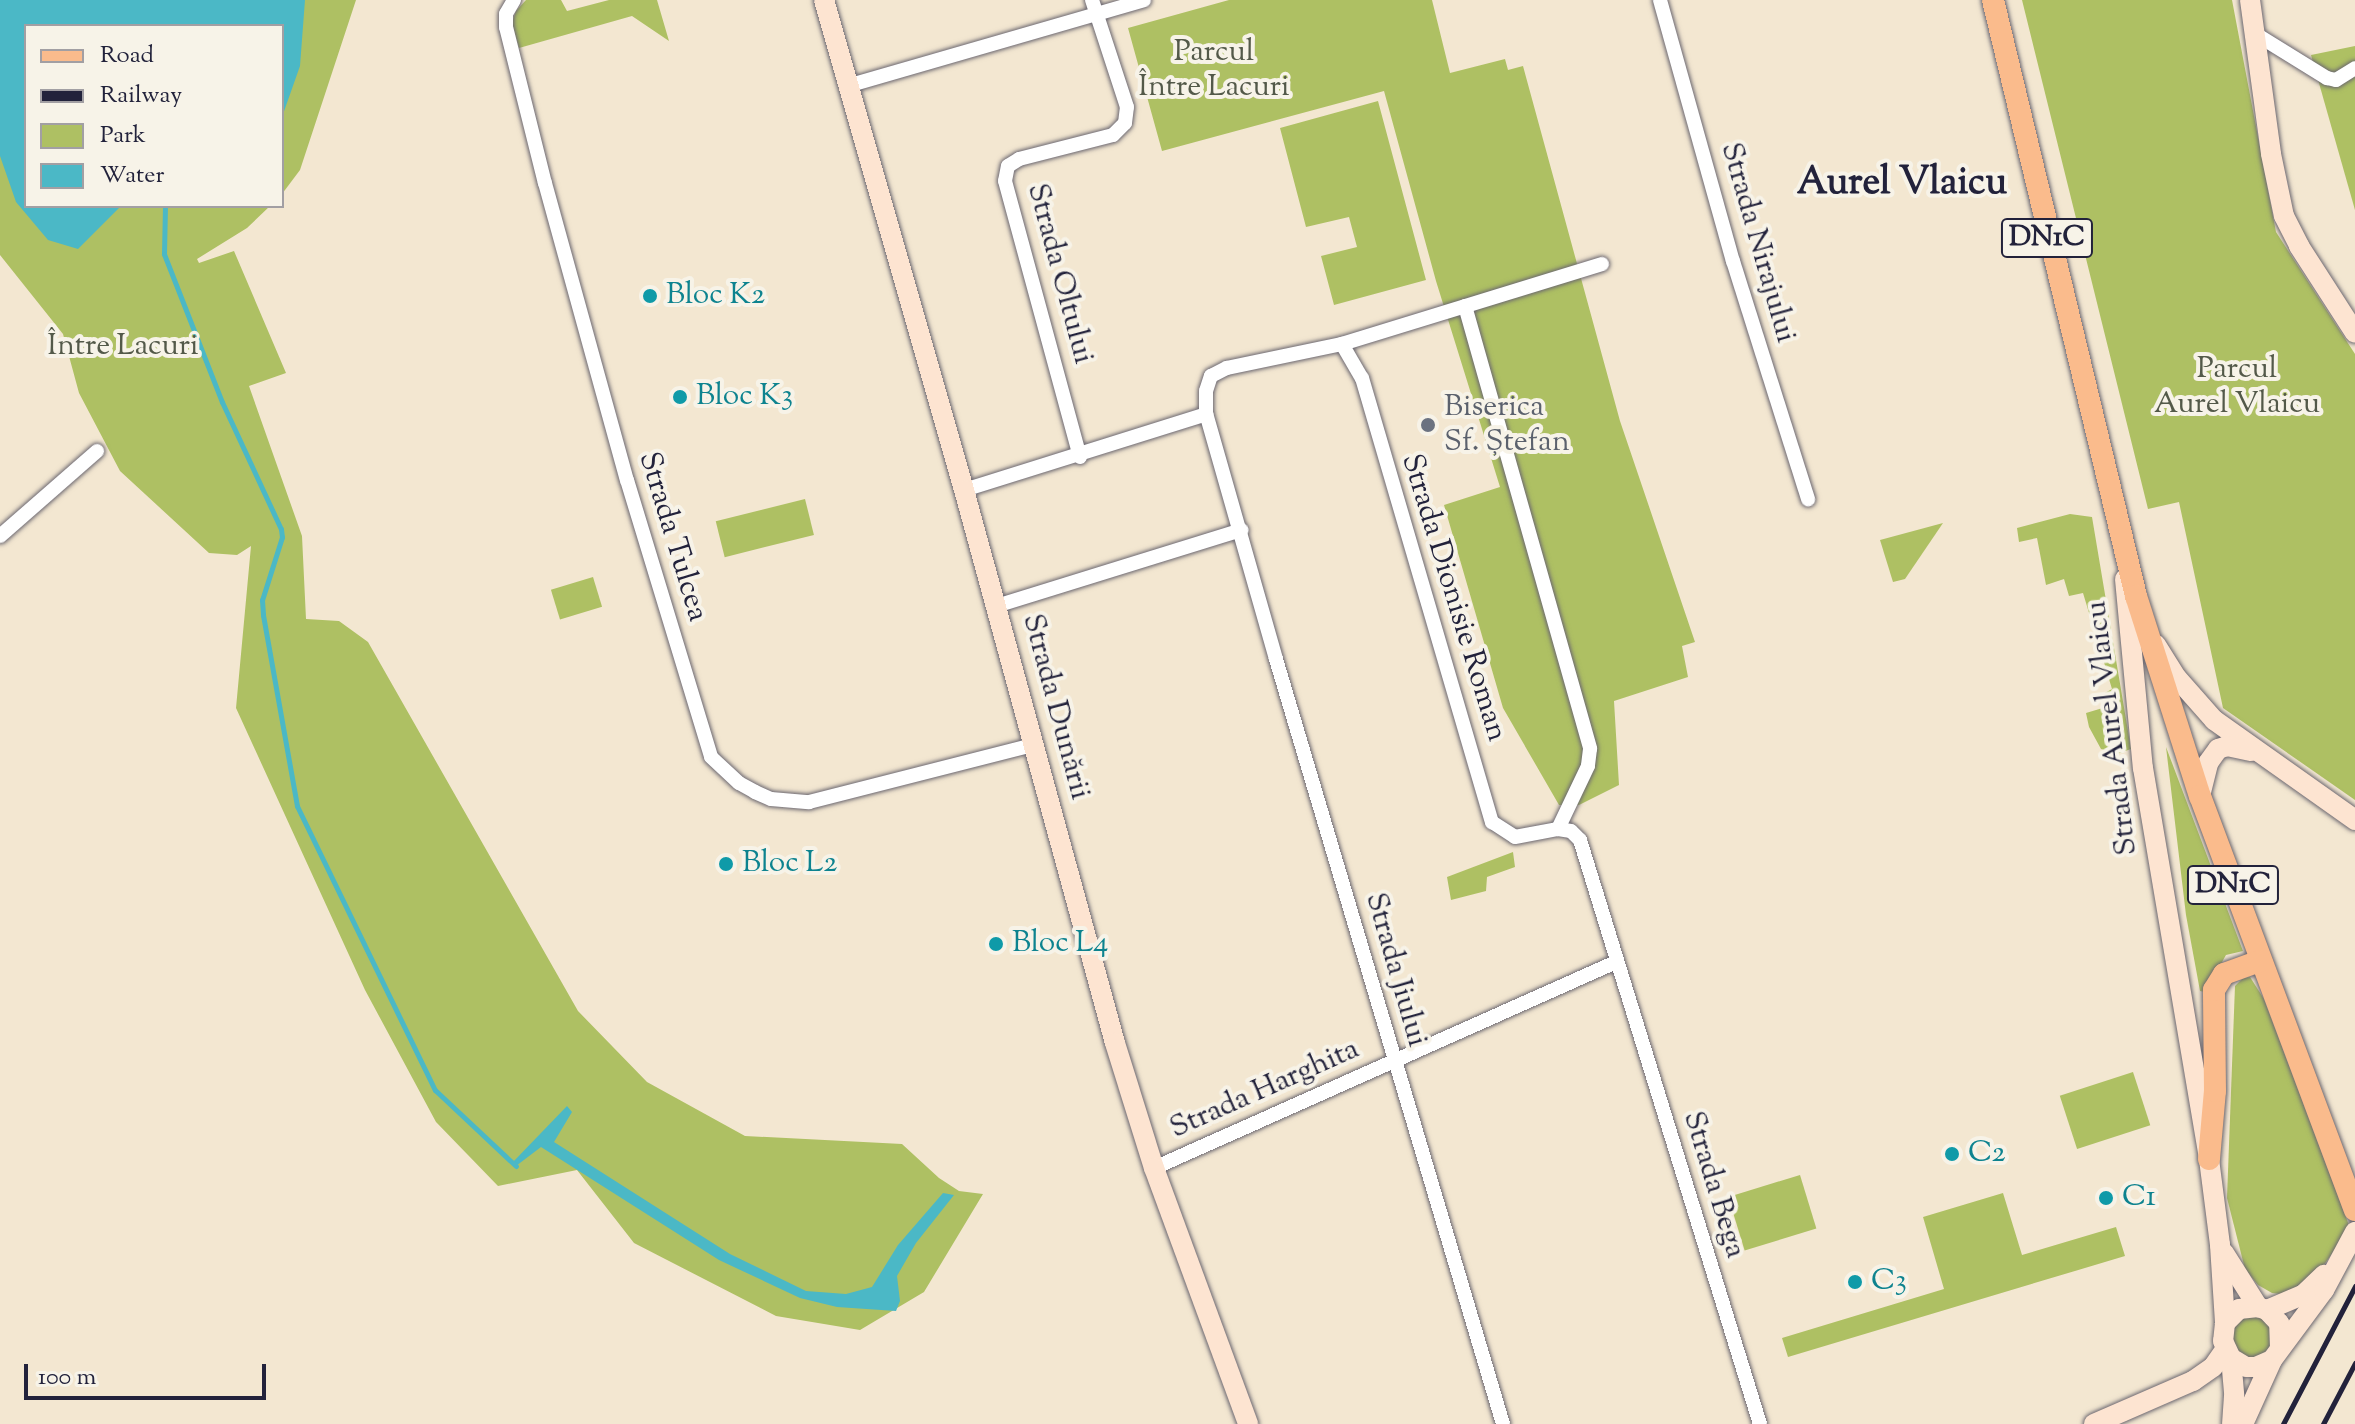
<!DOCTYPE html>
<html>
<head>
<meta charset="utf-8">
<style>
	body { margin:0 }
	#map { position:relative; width:2355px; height:1424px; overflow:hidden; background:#f3e7d1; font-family:"Sorts Mill Goudy",serif }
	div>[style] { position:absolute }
	.green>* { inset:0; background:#aec063; transform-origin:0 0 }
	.water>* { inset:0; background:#4bb8c6 }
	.stream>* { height:5px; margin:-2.5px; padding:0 2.5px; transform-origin:2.5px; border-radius:2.5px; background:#4bb8c6 }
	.roads { filter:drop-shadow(0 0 2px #6b6770) drop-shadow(0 0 2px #6b6770) }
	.street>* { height:14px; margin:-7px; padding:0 7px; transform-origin:7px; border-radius:7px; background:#fff }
	.secondary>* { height:20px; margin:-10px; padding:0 10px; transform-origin:10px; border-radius:10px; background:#fde4d1 }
	.primary>* { height:22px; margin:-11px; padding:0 11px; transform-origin:11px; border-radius:11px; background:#fabb8c }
	.rail>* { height:5px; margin:-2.5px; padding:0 2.5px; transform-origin:2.5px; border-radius:2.5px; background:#22223b }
	.dots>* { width:22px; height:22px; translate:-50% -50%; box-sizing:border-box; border:4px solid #f7f3e8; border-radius:50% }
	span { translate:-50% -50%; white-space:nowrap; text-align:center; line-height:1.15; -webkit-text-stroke:8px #f7f3e8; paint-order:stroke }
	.shield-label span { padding:2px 6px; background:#f7f3e8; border:2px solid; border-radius:6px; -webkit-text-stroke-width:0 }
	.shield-label { font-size:28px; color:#22223b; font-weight:700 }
	.park-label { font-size:30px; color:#535949 }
	.street-label { font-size:30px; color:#22223b }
	.culture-label { font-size:30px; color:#0d838f }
	.left { translate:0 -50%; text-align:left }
	.worship-label { font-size:30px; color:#5b616d }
	.district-label { font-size:38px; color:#22223b; font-weight:700 }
	.legend { position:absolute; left:24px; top:24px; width:260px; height:184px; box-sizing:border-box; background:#f7f3e8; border:2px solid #a29fa3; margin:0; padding:10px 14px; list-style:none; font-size:24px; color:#22223b }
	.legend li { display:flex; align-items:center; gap:16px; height:40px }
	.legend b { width:40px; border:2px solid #a29fa3 }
	.scale { position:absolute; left:24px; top:1364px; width:242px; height:36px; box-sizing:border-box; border:4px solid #22223b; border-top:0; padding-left:10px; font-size:24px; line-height:28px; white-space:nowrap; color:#22223b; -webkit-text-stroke:6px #f7f3e8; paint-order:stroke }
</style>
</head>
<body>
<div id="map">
	<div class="green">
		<div style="clip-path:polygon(0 0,356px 0,300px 170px,282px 194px,282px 26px,26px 26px,26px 206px,270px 206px,247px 228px,197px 259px,199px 263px,234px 251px,286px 373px,249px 386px,302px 536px,306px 619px,339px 621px,368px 642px,578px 1011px,647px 1082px,745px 1136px,902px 1144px,939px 1178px,959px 1191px,983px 1194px,924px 1292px,860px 1330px,776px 1316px,634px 1243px,577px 1170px,498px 1186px,436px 1122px,365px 990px,236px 708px,251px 546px,237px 555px,209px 553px,120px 471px,79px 393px,63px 334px,0 255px)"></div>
		<div style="clip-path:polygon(526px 0,561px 0,567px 11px,609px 0,657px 0,669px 41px,632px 16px,519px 48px,512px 23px,516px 11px)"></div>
		<div style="clip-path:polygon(1229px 0,1432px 0,1450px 73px,1505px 59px,1508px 70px,1523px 66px,1620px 421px,1695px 642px,1682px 646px,1688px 677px,1614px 701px,1619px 785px,1579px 805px,1559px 805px,1503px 708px,1444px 505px,1500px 487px,1436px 281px,1384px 91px,1162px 151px,1128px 28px)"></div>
		<div style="clip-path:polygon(2022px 0,2232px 0,2276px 232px,2355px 354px,2355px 800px,2223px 708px,2179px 502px,2148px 509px)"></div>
		<div style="clip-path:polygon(2355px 46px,2355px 210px,2311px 55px)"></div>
		<div style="clip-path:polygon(1378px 101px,1426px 280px,1334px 305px,1321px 256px,1357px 247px,1349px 217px,1306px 227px,1280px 128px)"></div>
		<div style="left:805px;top:499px;width:37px;height:92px;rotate:76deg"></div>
		<div style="clip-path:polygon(2070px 514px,2092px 517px,2131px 749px,2117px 754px,2101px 749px,2089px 727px,2086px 713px,2106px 707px,2103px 694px,2112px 689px,2083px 593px,2069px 596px,2064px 579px,2046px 585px,2037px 538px,2019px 542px,2017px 528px)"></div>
		<div style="clip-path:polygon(1943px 523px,1905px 579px,1893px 582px,1880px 540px)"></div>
		<div style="left:593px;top:577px;width:31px;height:44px;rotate:73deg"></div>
		<div style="clip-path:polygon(2166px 747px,2243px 951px,2226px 955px,2205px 992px,2200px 991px,2186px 915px)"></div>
		<div style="clip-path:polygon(1513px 852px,1515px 867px,1487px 877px,1486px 891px,1451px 900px,1447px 877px)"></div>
		<div style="clip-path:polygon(2250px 977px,2264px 999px,2350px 1228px,2319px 1272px,2290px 1295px,2272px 1293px,2258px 1285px,2245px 1269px,2227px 1198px,2235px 986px,2243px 978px)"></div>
		<div style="left:2133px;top:1072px;width:56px;height:77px;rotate:72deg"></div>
		<div style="left:1800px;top:1175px;width:56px;height:75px;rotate:73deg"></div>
		<div style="clip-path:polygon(2003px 1193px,2022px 1255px,2116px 1227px,2125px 1256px,1788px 1357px,1782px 1338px,1944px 1289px,1923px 1217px)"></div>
		<div style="clip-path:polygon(2255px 1312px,2277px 1333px,2263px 1360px,2239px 1358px,2229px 1328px,2234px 1321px)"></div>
	</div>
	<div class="water">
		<div style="clip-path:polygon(0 0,305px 0,300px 66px,282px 117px,282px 26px,26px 26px,26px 206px,121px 206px,78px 249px,48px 240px,16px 202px,0 156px)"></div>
		<div style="clip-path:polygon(567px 1106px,572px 1112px,554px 1142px,730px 1254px,806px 1291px,846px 1294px,872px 1287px,898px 1245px,943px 1193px,954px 1195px,916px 1243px,897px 1276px,900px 1301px,896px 1311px,837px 1307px,800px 1298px,719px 1260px,541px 1147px,516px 1166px,513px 1162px)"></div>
	</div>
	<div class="stream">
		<div style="left:165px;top:206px;width:48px;rotate:91.2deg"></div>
		<div style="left:164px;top:254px;width:159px;rotate:68.6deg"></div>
		<div style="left:222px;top:402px;width:140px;rotate:65.1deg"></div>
		<div style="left:281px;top:529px;width:8px;rotate:83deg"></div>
		<div style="left:282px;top:537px;width:66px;rotate:107.6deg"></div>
		<div style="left:262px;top:600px;width:15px;rotate:86deg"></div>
		<div style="left:263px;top:615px;width:194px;rotate:79.9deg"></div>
		<div style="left:297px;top:806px;width:316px;rotate:64.1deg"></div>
		<div style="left:435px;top:1090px;width:111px;rotate:43.2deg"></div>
	</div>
	<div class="roads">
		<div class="street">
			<div style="left:514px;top:0;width:16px;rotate:120deg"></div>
			<div style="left:506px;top:14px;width:13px;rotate:90deg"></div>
			<div style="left:506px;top:27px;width:161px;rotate:76deg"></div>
			<div style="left:545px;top:183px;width:308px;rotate:74.6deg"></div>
			<div style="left:627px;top:480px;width:289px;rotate:73.1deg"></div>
			<div style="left:711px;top:757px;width:38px;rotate:43deg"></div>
			<div style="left:739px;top:783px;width:18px;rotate:29deg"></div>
			<div style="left:755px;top:792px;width:17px;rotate:24deg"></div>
			<div style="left:771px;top:799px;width:38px;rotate:5deg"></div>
			<div style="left:809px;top:802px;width:231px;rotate:-14.3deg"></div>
			<div style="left:1660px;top:0;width:271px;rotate:74.4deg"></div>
			<div style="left:1733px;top:261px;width:250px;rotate:72.5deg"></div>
			<div style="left:2254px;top:33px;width:86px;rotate:31.7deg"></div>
			<div style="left:2327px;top:78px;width:9px;rotate:13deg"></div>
			<div style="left:2336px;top:80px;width:22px;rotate:-32deg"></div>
			<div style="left:847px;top:86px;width:309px;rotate:-16.1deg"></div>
			<div style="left:1465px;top:306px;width:460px;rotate:74.2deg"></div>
			<div style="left:1590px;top:749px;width:17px;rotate:97deg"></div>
			<div style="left:1588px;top:766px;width:70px;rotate:115.5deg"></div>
			<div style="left:1342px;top:344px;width:39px;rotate:60deg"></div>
			<div style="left:1362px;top:378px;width:463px;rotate:73.7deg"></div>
			<div style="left:1492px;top:822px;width:27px;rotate:33deg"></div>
			<div style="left:1515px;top:837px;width:44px;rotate:-10.5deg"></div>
			<div style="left:1558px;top:829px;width:13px;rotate:9deg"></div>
			<div style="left:1571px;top:831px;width:13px;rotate:45deg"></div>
			<div style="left:1580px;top:840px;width:611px;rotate:72.87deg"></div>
			<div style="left:1080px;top:457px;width:286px;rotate:-105.2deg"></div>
			<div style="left:1005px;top:181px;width:15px;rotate:-79deg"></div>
			<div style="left:1008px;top:166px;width:13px;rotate:-32deg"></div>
			<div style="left:1019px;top:159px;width:97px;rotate:-14.3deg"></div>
			<div style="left:1113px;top:135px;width:17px;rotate:-45deg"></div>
			<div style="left:1125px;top:123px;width:16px;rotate:-83deg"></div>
			<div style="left:1127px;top:107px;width:113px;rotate:-108.1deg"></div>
			<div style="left:964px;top:490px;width:254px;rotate:-17.4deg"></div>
			<div style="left:0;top:536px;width:129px;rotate:-41.2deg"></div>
			<div style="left:996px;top:606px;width:257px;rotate:-17.2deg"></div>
			<div style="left:1154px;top:1168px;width:506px;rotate:-24.03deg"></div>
			<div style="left:1503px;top:1424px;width:798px;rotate:-106.53deg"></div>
			<div style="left:1276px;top:659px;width:255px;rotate:-105.9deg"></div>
			<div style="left:1206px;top:414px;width:23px;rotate:-90deg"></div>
			<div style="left:1206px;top:391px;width:16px;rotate:-72deg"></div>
			<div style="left:1211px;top:376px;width:18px;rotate:-27deg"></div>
			<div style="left:1227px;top:368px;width:117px;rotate:-11.8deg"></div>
			<div style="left:1342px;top:344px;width:272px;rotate:-17.1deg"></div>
		</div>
		<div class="secondary">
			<div style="left:824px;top:0;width:510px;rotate:74.05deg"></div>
			<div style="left:964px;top:490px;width:573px;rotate:74.73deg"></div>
			<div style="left:1115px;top:1043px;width:131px;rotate:72.7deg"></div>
			<div style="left:1154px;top:1168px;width:273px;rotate:69.8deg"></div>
			<div style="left:2250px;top:0;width:155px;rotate:82.2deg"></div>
			<div style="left:2271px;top:154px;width:63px;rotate:78.2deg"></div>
			<div style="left:2284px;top:216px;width:34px;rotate:63deg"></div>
			<div style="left:2299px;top:246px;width:103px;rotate:57.2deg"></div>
			<div style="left:2125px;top:579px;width:190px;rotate:84.6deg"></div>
			<div style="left:2143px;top:768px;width:397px;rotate:80.4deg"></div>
			<div style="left:2209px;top:1159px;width:87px;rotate:82.7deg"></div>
			<div style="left:2220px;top:1245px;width:78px;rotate:86.3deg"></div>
			<div style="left:2156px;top:645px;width:39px;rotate:58deg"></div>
			<div style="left:2177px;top:678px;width:56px;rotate:48.6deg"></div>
			<div style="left:2214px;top:720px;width:173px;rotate:35.3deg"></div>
			<div style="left:2200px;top:796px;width:34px;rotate:-76deg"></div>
			<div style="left:2208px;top:763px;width:17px;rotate:-54deg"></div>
			<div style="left:2218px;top:749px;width:9px;rotate:-18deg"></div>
			<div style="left:2227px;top:746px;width:24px;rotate:12deg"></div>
			<div style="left:2224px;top:1253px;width:64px;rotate:57.8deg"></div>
			<div style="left:2267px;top:1310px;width:39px;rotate:-23deg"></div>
			<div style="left:2303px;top:1295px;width:29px;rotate:-44deg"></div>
			<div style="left:2280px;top:1348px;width:25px;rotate:-92deg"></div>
			<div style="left:2279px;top:1323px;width:18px;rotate:-133deg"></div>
			<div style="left:2267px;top:1310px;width:9px;rotate:-162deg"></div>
			<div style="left:2258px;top:1307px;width:19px;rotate:174deg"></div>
			<div style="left:2239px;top:1309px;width:20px;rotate:135deg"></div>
			<div style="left:2225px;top:1323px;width:18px;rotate:96deg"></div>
			<div style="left:2223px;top:1341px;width:19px;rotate:65deg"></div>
			<div style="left:2231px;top:1358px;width:17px;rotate:31deg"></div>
			<div style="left:2246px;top:1367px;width:10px"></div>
			<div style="left:2256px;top:1367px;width:17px;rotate:-24deg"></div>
			<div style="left:2272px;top:1360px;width:87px;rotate:-53.4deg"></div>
			<div style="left:2324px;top:1290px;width:66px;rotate:-61.9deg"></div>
			<div style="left:2231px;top:1358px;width:38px;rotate:85deg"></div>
			<div style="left:2234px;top:1396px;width:28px;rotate:94deg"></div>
			<div style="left:2094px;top:1424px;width:108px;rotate:-23.5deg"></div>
			<div style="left:2193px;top:1381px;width:24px;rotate:-35deg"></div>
			<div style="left:2213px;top:1367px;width:21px;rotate:-55deg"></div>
			<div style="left:2243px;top:1424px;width:70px;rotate:-65.6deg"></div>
		</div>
		<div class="primary">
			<div style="left:1993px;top:0;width:613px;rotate:76.51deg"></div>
			<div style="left:2136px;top:596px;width:210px;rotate:72.3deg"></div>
			<div style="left:2200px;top:796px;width:442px;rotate:69.5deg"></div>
			<div style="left:2209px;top:1159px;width:68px;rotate:-85deg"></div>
			<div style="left:2215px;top:1091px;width:101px;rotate:-90.6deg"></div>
			<div style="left:2214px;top:990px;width:19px;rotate:-58deg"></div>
			<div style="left:2224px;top:974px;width:38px;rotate:-20deg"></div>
		</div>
	</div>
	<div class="rail">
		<div style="left:2283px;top:1424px;width:156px;rotate:-62.4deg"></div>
		<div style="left:2323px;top:1424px;width:69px;rotate:-62.3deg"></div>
	</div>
	<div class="dots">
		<div style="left:650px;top:296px;background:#0f9aa8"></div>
		<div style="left:680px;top:397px;background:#0f9aa8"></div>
		<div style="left:1428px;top:425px;background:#6b7280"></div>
		<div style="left:726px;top:864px;background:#0f9aa8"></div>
		<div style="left:996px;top:944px;background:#0f9aa8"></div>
		<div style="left:1952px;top:1154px;background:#0f9aa8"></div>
		<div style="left:2106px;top:1198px;background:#0f9aa8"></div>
		<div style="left:1855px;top:1282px;background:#0f9aa8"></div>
	</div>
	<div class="shield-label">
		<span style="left:2047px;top:238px">DN1C</span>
		<span style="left:2233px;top:885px">DN1C</span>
	</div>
	<div class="park-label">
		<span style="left:1214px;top:70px">Parcul<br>Între Lacuri</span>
		<span style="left:123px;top:347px">Între Lacuri</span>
		<span style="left:2237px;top:387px">Parcul<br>Aurel Vlaicu</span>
	</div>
	<div class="street-label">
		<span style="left:1757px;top:243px;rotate:74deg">Strada Nirajului</span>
		<span style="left:1059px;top:274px;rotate:75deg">Strada Oltului</span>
		<span style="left:672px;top:537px;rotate:73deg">Strada Tulcea</span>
		<span style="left:1453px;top:598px;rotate:73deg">Strada Dionisie Roman</span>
		<span style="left:1055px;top:707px;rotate:75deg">Strada Dunării</span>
		<span style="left:2113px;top:728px;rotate:-97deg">Strada Aurel Vlaicu</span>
		<span style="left:1395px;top:970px;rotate:74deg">Strada Jiului</span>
		<span style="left:1265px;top:1090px;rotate:-24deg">Strada Harghita</span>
		<span style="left:1713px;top:1185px;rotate:73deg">Strada Bega</span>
	</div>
	<div class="culture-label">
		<span class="left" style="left:666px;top:296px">Bloc K2</span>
		<span class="left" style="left:696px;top:397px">Bloc K3</span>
		<span class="left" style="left:742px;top:864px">Bloc L2</span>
		<span class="left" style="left:1012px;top:944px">Bloc L4</span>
		<span class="left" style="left:1968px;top:1154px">C2</span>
		<span class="left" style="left:2122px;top:1198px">C1</span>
		<span class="left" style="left:1871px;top:1282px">C3</span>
	</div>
	<div class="worship-label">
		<span class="left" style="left:1444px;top:425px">Biserica<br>Sf. Ștefan</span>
	</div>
	<div class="district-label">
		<span style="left:1902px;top:185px">Aurel Vlaicu</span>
	</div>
	<ul class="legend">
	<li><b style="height:10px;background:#fabb8c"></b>Road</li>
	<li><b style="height:10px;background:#22223b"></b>Railway</li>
	<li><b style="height:22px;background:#aec063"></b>Park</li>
	<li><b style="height:22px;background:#4bb8c6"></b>Water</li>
	</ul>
	<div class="scale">100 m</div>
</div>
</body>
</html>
